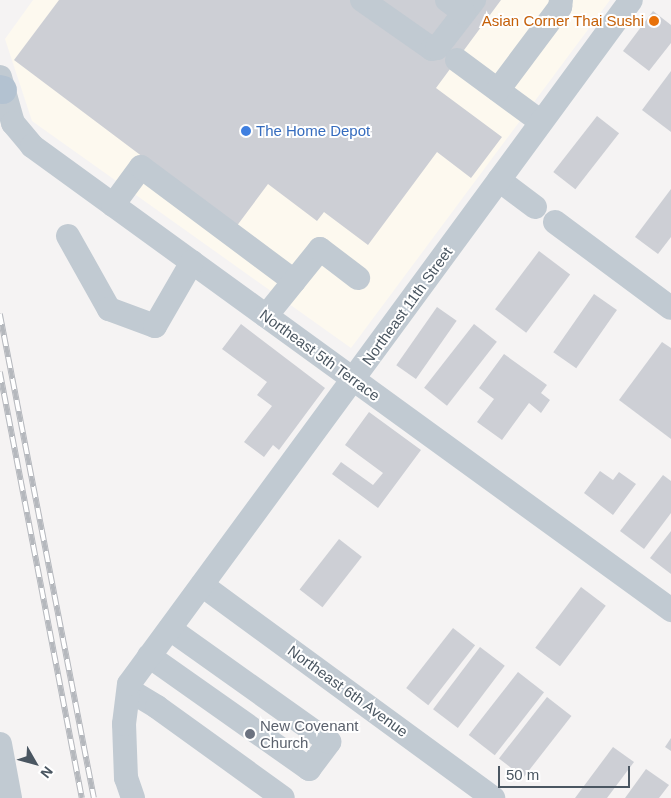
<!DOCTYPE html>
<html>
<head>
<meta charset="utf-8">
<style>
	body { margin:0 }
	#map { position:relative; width:671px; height:798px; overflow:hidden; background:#f5f3f3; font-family:Helvetica,sans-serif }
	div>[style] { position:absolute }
	.commercial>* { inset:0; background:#fdf9ef }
	.building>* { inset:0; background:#cdcfd5; transform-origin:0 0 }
	.minor>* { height:24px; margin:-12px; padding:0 12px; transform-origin:12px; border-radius:12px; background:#c1cad2 }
	.major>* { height:28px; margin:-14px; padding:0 14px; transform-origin:14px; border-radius:14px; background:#b3c2d1 }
	.rail>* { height:5.5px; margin-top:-2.75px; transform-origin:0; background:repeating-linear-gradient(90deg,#fff 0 11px,#b5b8bd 0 22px); box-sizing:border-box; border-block:1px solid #b5b8bd }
	.dots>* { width:14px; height:14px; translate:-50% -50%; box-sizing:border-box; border:2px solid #fff; border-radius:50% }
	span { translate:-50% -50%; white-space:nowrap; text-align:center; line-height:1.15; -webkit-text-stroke:4px #fff; paint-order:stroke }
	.food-label { font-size:15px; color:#c56008 }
	.right { translate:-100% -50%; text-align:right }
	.shop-label { font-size:15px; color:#366cbe }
	.left { translate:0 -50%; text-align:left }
	.street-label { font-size:15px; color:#4a5661 }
	.worship-label { font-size:15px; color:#5b616d }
	.north { position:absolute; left:10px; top:738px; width:50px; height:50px; -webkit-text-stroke:4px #fff; paint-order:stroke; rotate:128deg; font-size:14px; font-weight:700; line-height:20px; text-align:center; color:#4a5661 }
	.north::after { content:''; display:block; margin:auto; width:18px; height:22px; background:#4a5661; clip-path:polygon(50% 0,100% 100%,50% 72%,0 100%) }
	.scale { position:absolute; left:498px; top:766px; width:132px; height:22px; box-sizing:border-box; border:2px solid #4a5661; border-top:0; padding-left:6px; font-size:15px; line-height:18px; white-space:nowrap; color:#4a5661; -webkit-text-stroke:4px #fff; paint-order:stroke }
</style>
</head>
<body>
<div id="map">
	<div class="commercial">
		<div style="clip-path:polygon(33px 0,610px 0,351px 348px,32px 121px,5px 39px)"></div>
	</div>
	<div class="building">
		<div style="clip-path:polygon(59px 0,501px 0,436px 88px,502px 137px,471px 178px,437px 152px,368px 245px,324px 212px,317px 221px,268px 184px,236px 227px,14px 60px)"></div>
		<div style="clip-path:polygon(653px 11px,671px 25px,671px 43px,649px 71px,623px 51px)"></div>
		<div style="clip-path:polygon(671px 71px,671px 132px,642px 110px)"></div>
		<div style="left:597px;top:116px;width:28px;height:71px;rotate:38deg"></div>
		<div style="clip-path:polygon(671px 189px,671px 237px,658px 254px,635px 237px)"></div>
		<div style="left:539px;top:251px;width:39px;height:73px;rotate:37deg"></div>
		<div style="left:594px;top:294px;width:28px;height:71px;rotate:35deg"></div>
		<div style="left:437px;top:307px;width:24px;height:71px;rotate:35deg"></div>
		<div style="clip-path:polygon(241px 324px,325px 388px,279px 450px,273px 445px,264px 457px,244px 442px,272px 406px,257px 395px,267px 382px,222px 349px)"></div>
		<div style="left:474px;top:324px;width:29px;height:81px;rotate:38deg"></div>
		<div style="clip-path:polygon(662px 342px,671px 348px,671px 439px,619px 400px)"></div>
		<div style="clip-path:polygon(504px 354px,547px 385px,541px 393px,550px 400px,541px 413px,529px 403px,502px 440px,477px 422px,494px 399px,479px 388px)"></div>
		<div style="clip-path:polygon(369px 412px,421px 450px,378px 508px,332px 474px,341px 462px,373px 485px,383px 473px,345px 445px)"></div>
		<div style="clip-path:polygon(600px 471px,613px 480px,619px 472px,636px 484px,613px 515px,584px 493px)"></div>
		<div style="clip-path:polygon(663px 475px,671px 481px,671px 513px,644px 549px,620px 531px)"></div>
		<div style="clip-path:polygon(671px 531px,671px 574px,650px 558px)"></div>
		<div style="left:339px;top:539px;width:29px;height:64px;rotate:38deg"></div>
		<div style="left:581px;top:587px;width:31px;height:76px;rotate:37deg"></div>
		<div style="left:453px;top:628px;width:28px;height:76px;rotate:38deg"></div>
		<div style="left:480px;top:647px;width:31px;height:78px;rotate:37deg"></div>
		<div style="left:518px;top:672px;width:33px;height:80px;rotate:38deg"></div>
		<div style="left:547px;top:697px;width:31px;height:78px;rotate:38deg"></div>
		<div style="clip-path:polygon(671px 738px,671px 751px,665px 747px)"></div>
		<div style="clip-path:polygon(613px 747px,634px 762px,607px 798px,575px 798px)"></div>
		<div style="clip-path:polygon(646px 769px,669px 785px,659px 798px,625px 798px)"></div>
	</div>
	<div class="minor">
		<div style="left:362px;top:0;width:85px;rotate:35deg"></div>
		<div style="left:432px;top:49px;width:5px;rotate:-11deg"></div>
		<div style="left:437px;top:48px;width:61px;rotate:-52.4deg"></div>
		<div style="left:447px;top:0;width:21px;rotate:37deg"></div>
		<div style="left:457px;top:60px;width:104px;rotate:36.4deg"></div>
		<div style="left:0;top:77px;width:48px;rotate:74.2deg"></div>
		<div style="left:13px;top:123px;width:30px;rotate:50deg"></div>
		<div style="left:32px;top:146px;width:790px;rotate:35.98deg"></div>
		<div style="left:498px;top:90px;width:104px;rotate:-53.2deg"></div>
		<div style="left:560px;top:7px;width:7px;rotate:-82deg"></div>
		<div style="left:499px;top:180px;width:45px;rotate:36.9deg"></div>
		<div style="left:113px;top:205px;width:47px;rotate:-53.6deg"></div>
		<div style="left:141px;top:167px;width:191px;rotate:36.7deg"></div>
		<div style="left:555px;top:222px;width:144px;rotate:36.6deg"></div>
		<div style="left:68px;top:236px;width:84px;rotate:60.7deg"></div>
		<div style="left:109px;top:309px;width:49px;rotate:20.3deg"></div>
		<div style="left:155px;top:326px;width:74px;rotate:-60deg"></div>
		<div style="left:266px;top:316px;width:86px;rotate:-51.1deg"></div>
		<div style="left:320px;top:249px;width:48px;rotate:37.3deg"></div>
		<div style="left:202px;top:585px;width:361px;rotate:36.2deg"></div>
		<div style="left:149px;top:656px;width:196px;rotate:35.2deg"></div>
		<div style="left:309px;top:769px;width:34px;rotate:-53deg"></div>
		<div style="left:329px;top:742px;width:195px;rotate:-144.6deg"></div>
		<div style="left:129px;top:690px;width:33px;rotate:31deg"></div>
		<div style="left:157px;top:707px;width:155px;rotate:35.8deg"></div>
		<div style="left:0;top:744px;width:55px;rotate:79.5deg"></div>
		<div style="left:133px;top:798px;width:21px;rotate:-109deg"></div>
		<div style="left:126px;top:778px;width:54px;rotate:-92.1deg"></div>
		<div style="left:124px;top:724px;width:40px;rotate:-82.9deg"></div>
		<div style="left:129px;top:684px;width:848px;rotate:-53.72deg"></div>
	</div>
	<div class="major">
		<div style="left:0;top:89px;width:3px;rotate:18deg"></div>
	</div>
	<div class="rail">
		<div style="left:0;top:314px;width:493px;rotate:79deg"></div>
		<div style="left:0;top:372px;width:434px;rotate:79.1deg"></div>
	</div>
	<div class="dots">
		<div style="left:654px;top:21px;background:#e8710a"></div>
		<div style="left:246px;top:131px;background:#3f7fe0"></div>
		<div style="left:250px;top:734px;background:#6b7280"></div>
	</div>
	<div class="food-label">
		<span class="right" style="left:644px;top:21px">Asian Corner Thai Sushi</span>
	</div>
	<div class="shop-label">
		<span class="left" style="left:256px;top:131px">The Home Depot</span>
	</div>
	<div class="street-label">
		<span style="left:407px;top:306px;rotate:-54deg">Northeast 11th Street</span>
		<span style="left:320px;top:355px;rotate:36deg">Northeast 5th Terrace</span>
		<span style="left:348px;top:691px;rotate:36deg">Northeast 6th Avenue</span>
	</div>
	<div class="worship-label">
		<span class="left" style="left:260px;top:734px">New Covenant<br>Church</span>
	</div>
	<div class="north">N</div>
	<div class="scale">50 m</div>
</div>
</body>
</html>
